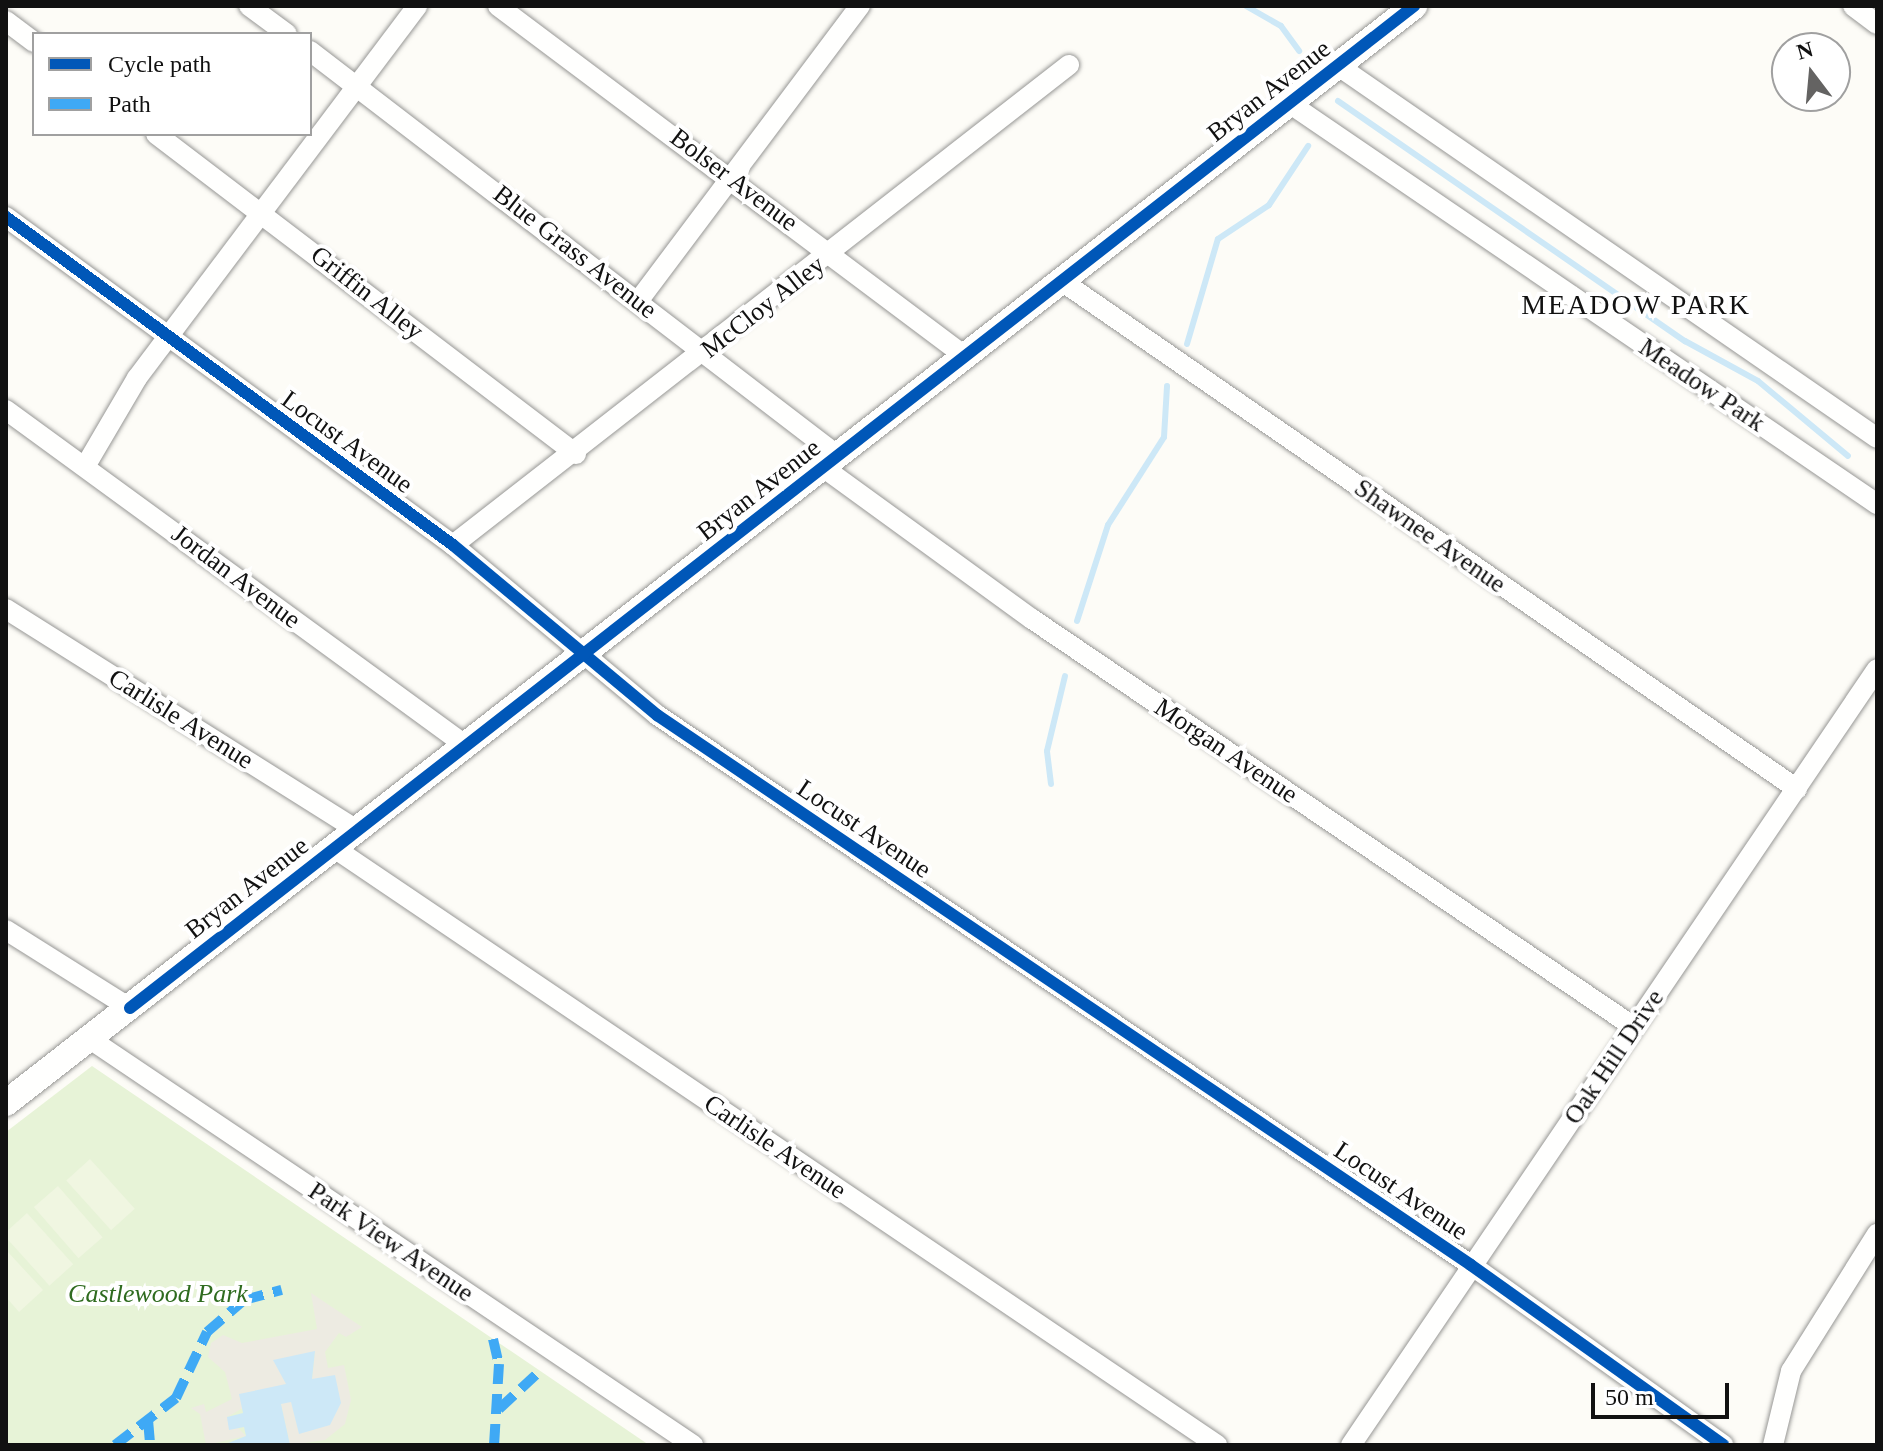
<!DOCTYPE html>
<html>
<head>
<meta charset="utf-8">
<style>
	body { margin:0 }
	#map { position:relative; width:1883px; height:1451px; overflow:hidden; background:#fdfcf7; font-family:Georgia,serif }
	div>[style] { position:absolute }
	.green>* { inset:0; background:#e7f3d7 }
	.pitch>* { inset:0; background:#f0f6e1; transform-origin:0 0 }
	.plaza>* { inset:0; background:#edebe2 }
	.water>* { inset:0; background:#cde8f7 }
	.stream>* { height:6px; margin:-3px; padding:0 3px; transform-origin:3px; border-radius:3px; background:#cde8f7 }
	.roads { filter:drop-shadow(0 0 2px #979795) drop-shadow(0 0 2px #979795) }
	.minor>* { height:20px; margin:-10px; padding:0 10px; transform-origin:10px; border-radius:10px; background:#fffffe }
	.tertiary>* { height:26px; margin:-13px; padding:0 13px; transform-origin:13px; border-radius:13px; background:#fffffe }
	.quiet>* { height:10px; margin-top:-5px; transform-origin:0; background:repeating-linear-gradient(90deg,#3fa9f5 0 20px,transparent 0 30px) }
	.cycleway>* { height:12px; margin:-6px; padding:0 6px; transform-origin:6px; border-radius:6px; background:#0057b8 }
	span { translate:-50% -50%; white-space:nowrap; text-align:center; line-height:1.15; -webkit-text-stroke:8px #fff; paint-order:stroke }
	.street-label { font-size:26px; color:#111 }
	.park-label { font-size:26px; color:#2f6b1f; font-style:italic }
	.neighbourhood-label { font-size:28px; color:#111; letter-spacing:2px }
	.frame { position:absolute; inset:0; border:8px solid #111; pointer-events:none }
	.legend { position:absolute; left:32px; top:32px; width:280px; height:104px; box-sizing:border-box; background:#fff; border:2px solid #a0a0a0; margin:0; padding:10px 14px; list-style:none; font-size:24px; color:#111 }
	.legend li { display:flex; align-items:center; gap:16px; height:40px }
	.legend b { width:40px; border:2px solid #a0a0a0 }
	.north { position:absolute; left:1771px; top:32px; width:80px; height:80px; box-sizing:border-box; background:#fff; border:2px solid #a0a0a0; border-radius:50%; rotate:344deg; font-size:22px; font-weight:700; line-height:32px; text-align:center; color:#111 }
	.north::after { content:''; display:block; margin:auto; width:28px; height:36px; background:#646362; clip-path:polygon(50% 0,100% 100%,50% 72%,0 100%) }
	.scale { position:absolute; left:1591px; top:1383px; width:138px; height:36px; box-sizing:border-box; border:4px solid #111; border-top:0; padding-left:10px; font-size:24px; line-height:28px; white-space:nowrap; color:#111; -webkit-text-stroke:6px #fff; paint-order:stroke }
</style>
</head>
<body>
<div id="map">
	<div class="green">
		<div style="clip-path:polygon(92px 1066px,649px 1445px,6px 1445px,6px 1132px)"></div>
	</div>
	<div class="pitch">
		<div style="left:90px;top:1159px;width:67px;height:32px;rotate:48deg"></div>
		<div style="left:58px;top:1186px;width:68px;height:32px;rotate:49deg"></div>
		<div style="left:27px;top:1213px;width:69px;height:32px;rotate:48deg"></div>
		<div style="clip-path:polygon(6px 1250px,43px 1290px,19px 1312px,6px 1297px)"></div>
	</div>
	<div class="plaza">
		<div style="clip-path:polygon(311px 1293px,362px 1327px,346px 1337px,339px 1333px,325px 1352px,328px 1368px,344px 1365px,351px 1400px,345px 1424px,325px 1440px,290px 1445px,281px 1404px,335px 1376px,312px 1380px,315px 1352px,286px 1384px,227px 1417px,246px 1436px,206px 1445px,200px 1414px,191px 1408px,204px 1404px,206px 1412px,232px 1399px,225px 1372px,208px 1357px,211px 1343px,223px 1335px,242px 1343px,317px 1329px)"></div>
	</div>
	<div class="water">
		<div style="clip-path:polygon(315px 1351px,312px 1379px,335px 1375px,341px 1403px,330px 1425px,299px 1434px,291px 1402px,281px 1404px,290px 1445px,223px 1445px,246px 1436px,244px 1427px,229px 1430px,227px 1417px,243px 1413px,239px 1394px,286px 1384px,273px 1360px)"></div>
	</div>
	<div class="stream">
		<div style="left:1246px;top:6px;width:40px;rotate:29.7deg"></div>
		<div style="left:1281px;top:26px;width:31px;rotate:54deg"></div>
		<div style="left:1338px;top:101px;width:422px;rotate:34.7deg"></div>
		<div style="left:1685px;top:341px;width:83px;rotate:28.7deg"></div>
		<div style="left:1758px;top:381px;width:117px;rotate:39.8deg"></div>
		<div style="left:1187px;top:344px;width:109px;rotate:-73.6deg"></div>
		<div style="left:1218px;top:239px;width:61px;rotate:-33.7deg"></div>
		<div style="left:1269px;top:205px;width:71px;rotate:-56.5deg"></div>
		<div style="left:1077px;top:621px;width:101px;rotate:-72.1deg"></div>
		<div style="left:1108px;top:525px;width:104px;rotate:-57.5deg"></div>
		<div style="left:1164px;top:437px;width:51px;rotate:-86.6deg"></div>
		<div style="left:1051px;top:784px;width:33px;rotate:-97deg"></div>
		<div style="left:1047px;top:751px;width:77px;rotate:-76.5deg"></div>
	</div>
	<div class="roads">
		<div class="minor">
			<div style="left:249px;top:6px;width:47px;rotate:36.4deg"></div>
			<div style="left:498px;top:6px;width:585px;rotate:36.87deg"></div>
			<div style="left:1853px;top:6px;width:30px;rotate:37deg"></div>
			<div style="left:6px;top:21px;width:35px;rotate:37deg"></div>
			<div style="left:310px;top:51px;width:665px;rotate:37.49deg"></div>
			<div style="left:1337px;top:65px;width:656px;rotate:34.63deg"></div>
			<div style="left:1289px;top:103px;width:712px;rotate:34.29deg"></div>
			<div style="left:156px;top:134px;width:528px;rotate:37.3deg"></div>
			<div style="left:6px;top:217px;width:554px;rotate:36.27deg"></div>
			<div style="left:453px;top:545px;width:266px;rotate:39.8deg"></div>
			<div style="left:657px;top:715px;width:982px;rotate:34.05deg"></div>
			<div style="left:1471px;top:1265px;width:310px;rotate:35.5deg"></div>
			<div style="left:1063px;top:282px;width:892px;rotate:34.63deg"></div>
			<div style="left:639px;top:300px;width:368px;rotate:-53.1deg"></div>
			<div style="left:6px;top:410px;width:568px;rotate:36.12deg"></div>
			<div style="left:86px;top:465px;width:101px;rotate:-59.6deg"></div>
			<div style="left:137px;top:378px;width:466px;rotate:-53deg"></div>
			<div style="left:824px;top:468px;width:257px;rotate:36deg"></div>
			<div style="left:1032px;top:619px;width:727px;rotate:34.13deg"></div>
			<div style="left:453px;top:545px;width:781px;rotate:-37.93deg"></div>
			<div style="left:6px;top:609px;width:415px;rotate:32.2deg"></div>
			<div style="left:334px;top:848px;width:1066px;rotate:34.06deg"></div>
			<div style="left:6px;top:930px;width:146px;rotate:32.2deg"></div>
			<div style="left:90px;top:1039px;width:727px;rotate:33.95deg"></div>
			<div style="left:1351px;top:1445px;width:937px;rotate:-55.87deg"></div>
			<div style="left:1773px;top:1445px;width:76px;rotate:-76.3deg"></div>
			<div style="left:1791px;top:1371px;width:162px;rotate:-57.9deg"></div>
		</div>
		<div class="tertiary">
			<div style="left:6px;top:1103px;width:1785px;rotate:-37.92deg"></div>
		</div>
	</div>
	<div class="quiet">
		<div style="left:493px;top:1339px;width:26px;rotate:77deg"></div>
		<div style="left:499px;top:1364px;width:81px;rotate:93.5deg"></div>
		<div style="left:499px;top:1409px;width:56px;rotate:-42.8deg"></div>
		<div style="left:148px;top:1420px;width:25px;rotate:85deg"></div>
		<div style="left:115px;top:1445px;width:77px;rotate:-37.6deg"></div>
		<div style="left:176px;top:1398px;width:73px;rotate:-64.8deg"></div>
		<div style="left:207px;top:1332px;width:49px;rotate:-40.9deg"></div>
		<div style="left:244px;top:1300px;width:39px;rotate:-15deg"></div>
	</div>
	<div class="cycleway">
		<div style="left:6px;top:217px;width:554px;rotate:36.27deg"></div>
		<div style="left:453px;top:545px;width:266px;rotate:39.8deg"></div>
		<div style="left:657px;top:715px;width:982px;rotate:34.05deg"></div>
		<div style="left:1471px;top:1265px;width:310px;rotate:35.5deg"></div>
		<div style="left:130px;top:1008px;width:1629px;rotate:-37.97deg"></div>
	</div>
	<div class="street-label">
		<span style="left:1269px;top:91px;rotate:-38deg">Bryan Avenue</span>
		<span style="left:734px;top:180px;rotate:37deg">Bolser Avenue</span>
		<span style="left:575px;top:252px;rotate:38deg">Blue Grass Avenue</span>
		<span style="left:367px;top:293px;rotate:38deg">Griffin Alley</span>
		<span style="left:763px;top:307px;rotate:-38deg">McCloy Alley</span>
		<span style="left:1702px;top:385px;rotate:34deg">Meadow Park</span>
		<span style="left:347px;top:442px;rotate:36deg">Locust Avenue</span>
		<span style="left:759px;top:490px;rotate:-38deg">Bryan Avenue</span>
		<span style="left:1430px;top:536px;rotate:35deg">Shawnee Avenue</span>
		<span style="left:236px;top:577px;rotate:37deg">Jordan Avenue</span>
		<span style="left:181px;top:719px;rotate:32deg">Carlisle Avenue</span>
		<span style="left:1226px;top:751px;rotate:34deg">Morgan Avenue</span>
		<span style="left:864px;top:829px;rotate:34deg">Locust Avenue</span>
		<span style="left:247px;top:888px;rotate:-38deg">Bryan Avenue</span>
		<span style="left:1614px;top:1057px;rotate:-56deg">Oak Hill Drive</span>
		<span style="left:775px;top:1147px;rotate:34deg">Carlisle Avenue</span>
		<span style="left:1401px;top:1191px;rotate:34deg">Locust Avenue</span>
		<span style="left:391px;top:1242px;rotate:34deg">Park View Avenue</span>
	</div>
	<div class="park-label">
		<span style="left:158px;top:1294px">Castlewood Park</span>
	</div>
	<div class="neighbourhood-label">
		<span style="left:1636px;top:305px">MEADOW PARK</span>
	</div>
	<div class="frame"></div>
	<ul class="legend">
	<li><b style="height:10px;background:#0057b8"></b>Cycle path</li>
	<li><b style="height:10px;background:#3fa9f5"></b>Path</li>
	</ul>
	<div class="north">N</div>
	<div class="scale">50 m</div>
</div>
</body>
</html>
